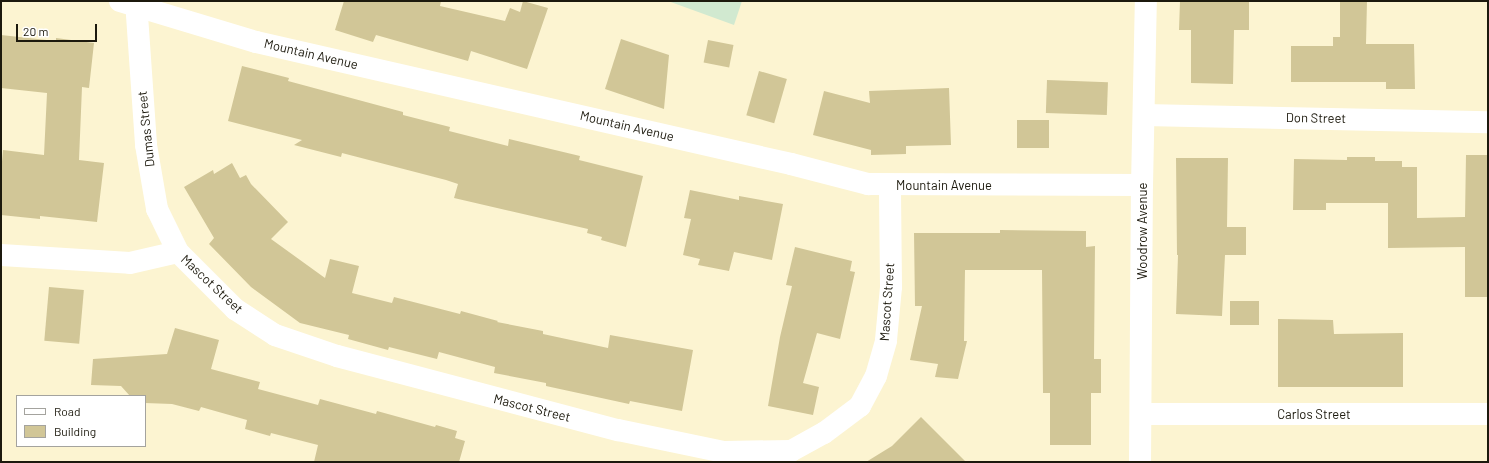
<!DOCTYPE html>
<html>
<head>
<meta charset="utf-8">
<style>
	body { margin:0 }
	#map { position:relative; width:1489px; height:463px; overflow:hidden; background:#fcf4d1; font-family:Barlow,sans-serif }
	div>[style] { position:absolute }
	.green>* { inset:0; background:#d1e9d0 }
	.building>* { inset:0; background:#d1c697; transform-origin:0 0 }
	.minor>* { height:22px; margin:-11px; padding:0 11px; transform-origin:11px; border-radius:11px; background:#fff }
	.tertiary>* { height:22px; margin:-11px; padding:0 11px; transform-origin:11px; border-radius:11px; background:#fff }
	span { translate:-50% -50%; white-space:nowrap; text-align:center; line-height:1.15; -webkit-text-stroke:3px #fff; paint-order:stroke }
	.street-label { font-size:13px; color:#1c190d }
	.frame { position:absolute; inset:0; border:2px solid #1c190d; pointer-events:none }
	.legend { position:absolute; left:16px; top:395px; width:130px; height:52px; box-sizing:border-box; background:#fff; border:1px solid #a4a39e; margin:0; padding:5px 7px; list-style:none; font-size:12px; color:#1c190d }
	.legend li { display:flex; align-items:center; gap:8px; height:20px }
	.legend b { width:20px; border:1px solid #a4a39e }
	.scale { position:absolute; left:16px; top:24px; width:81px; height:18px; box-sizing:border-box; border:2px solid #1c190d; border-top:0; padding-left:5px; font-size:12px; line-height:14px; white-space:nowrap; color:#1c190d; -webkit-text-stroke:3px #fff; paint-order:stroke }
</style>
</head>
<body>
<div id="map">
	<div class="green">
		<div style="clip-path:polygon(668px 1px,742px 1px,734px 25px)"></div>
	</div>
	<div class="building">
		<div style="clip-path:polygon(344px 1px,441px 1px,440px 6px,505px 21px,510px 8px,520px 12px,523px 1px,548px 8px,527px 69px,471px 51px,468px 61px,376px 35px,373px 42px,335px 30px)"></div>
		<div style="clip-path:polygon(1180px 1px,1249px 1px,1249px 30px,1234px 30px,1233px 84px,1191px 83px,1191px 30px,1179px 30px)"></div>
		<div style="clip-path:polygon(1340px 1px,1367px 1px,1366px 44px,1414px 44px,1415px 89px,1386px 89px,1386px 82px,1291px 82px,1291px 46px,1333px 46px,1333px 37px,1340px 37px)"></div>
		<div style="clip-path:polygon(1px 35px,56px 41px,56px 38px,94px 43px,89px 88px,82px 87px,79px 160px,104px 163px,97px 222px,40px 216px,40px 219px,1px 215px,1px 173px,3px 150px,44px 155px,47px 93px,1px 88px)"></div>
		<div style="clip-path:polygon(621px 39px,669px 55px,664px 109px,605px 89px)"></div>
		<div style="left:708px;top:40px;width:26px;height:23px;rotate:11deg"></div>
		<div style="clip-path:polygon(242px 66px,289px 78px,288px 81px,403px 112px,403px 115px,450px 127px,449px 131px,508px 146px,509px 139px,580px 156px,579px 160px,643px 176px,626px 247px,601px 240px,602px 237px,587px 233px,588px 229px,454px 198px,458px 184px,446px 180px,342px 153px,341px 157px,294px 145px,302px 140px,228px 121px)"></div>
		<div style="left:759px;top:71px;width:29px;height:46px;rotate:16deg"></div>
		<div style="left:1047px;top:80px;width:61px;height:33px;rotate:2deg"></div>
		<div style="clip-path:polygon(949px 88px,951px 145px,906px 146px,906px 154px,871px 155px,871px 150px,813px 135px,824px 91px,870px 103px,869px 91px)"></div>
		<div style="left:1017px;top:120px;width:32px;height:28px"></div>
		<div style="clip-path:polygon(1466px 155px,1488px 155px,1488px 297px,1465px 297px,1465px 247px,1388px 248px,1388px 203px,1326px 203px,1326px 210px,1293px 210px,1294px 159px,1347px 160px,1347px 157px,1375px 157px,1375px 161px,1402px 161px,1402px 167px,1417px 167px,1417px 218px,1465px 217px)"></div>
		<div style="clip-path:polygon(1176px 158px,1228px 158px,1227px 227px,1246px 227px,1246px 255px,1225px 255px,1222px 316px,1176px 314px,1178px 255px,1177px 255px)"></div>
		<div style="clip-path:polygon(232px 163px,240px 178px,246px 175px,251px 184px,288px 222px,271px 239px,325px 278px,330px 259px,359px 266px,352px 293px,392px 303px,394px 297px,460px 314px,461px 311px,498px 321px,497px 322px,543px 331px,543px 334px,608px 348px,610px 335px,693px 350px,682px 411px,630px 401px,629px 404px,546px 386px,546px 383px,494px 373px,495px 367px,439px 352px,437px 359px,389px 347px,388px 350px,348px 339px,349px 335px,300px 323px,251px 287px,209px 244px,214px 238px,184px 187px,213px 170px,214px 174px)"></div>
		<div style="clip-path:polygon(690px 190px,739px 200px,739px 196px,783px 204px,772px 260px,734px 252px,729px 271px,698px 265px,700px 259px,683px 255px,691px 219px,684px 218px)"></div>
		<div style="clip-path:polygon(1000px 230px,1086px 231px,1086px 247px,1095px 246px,1094px 359px,1101px 359px,1101px 393px,1091px 393px,1091px 445px,1050px 445px,1050px 393px,1043px 393px,1042px 270px,965px 270px,964px 341px,967px 341px,958px 379px,935px 377px,938px 364px,910px 360px,922px 306px,915px 306px,914px 233px,1000px 233px)"></div>
		<div style="clip-path:polygon(795px 247px,852px 261px,850px 271px,855px 272px,840px 339px,817px 333px,803px 383px,819px 387px,813px 415px,768px 406px,780px 337px,792px 286px,786px 285px)"></div>
		<div style="left:49px;top:287px;width:35px;height:54px;rotate:5deg"></div>
		<div style="left:1230px;top:301px;width:29px;height:24px"></div>
		<div style="clip-path:polygon(1278px 319px,1333px 320px,1334px 334px,1403px 333px,1403px 387px,1278px 387px)"></div>
		<div style="clip-path:polygon(175px 328px,219px 340px,211px 369px,260px 382px,258px 389px,318px 405px,320px 399px,376px 414px,377px 411px,435px 427px,436px 425px,457px 431px,455px 438px,465px 441px,459px 462px,314px 462px,318px 445px,271px 433px,270px 436px,245px 429px,247px 420px,201px 407px,199px 411px,172px 404px,145px 403px,145px 396px,130px 396px,121px 386px,91px 385px,93px 359px,167px 354px)"></div>
		<div style="clip-path:polygon(921px 417px,966px 462px,866px 462px,892px 446px)"></div>
	</div>
	<div class="minor">
		<div style="left:120px;top:1px;width:142px;rotate:16.8deg"></div>
		<div style="left:256px;top:42px;width:549px;rotate:12.85deg"></div>
		<div style="left:791px;top:164px;width:80px;rotate:14.6deg"></div>
		<div style="left:868px;top:184px;width:274px;rotate:0.2deg"></div>
		<div style="left:136px;top:1px;width:144px;rotate:86deg"></div>
		<div style="left:146px;top:145px;width:65px;rotate:80.2deg"></div>
		<div style="left:157px;top:209px;width:48px;rotate:64deg"></div>
		<div style="left:1144px;top:115px;width:344px;rotate:1.2deg"></div>
		<div style="left:1px;top:255px;width:129px;rotate:3.5deg"></div>
		<div style="left:130px;top:263px;width:49px;rotate:-12.9deg"></div>
		<div style="left:178px;top:252px;width:81px;rotate:45deg"></div>
		<div style="left:235px;top:309px;width:48px;rotate:33deg"></div>
		<div style="left:275px;top:335px;width:65px;rotate:18.7deg"></div>
		<div style="left:337px;top:356px;width:291px;rotate:14.8deg"></div>
		<div style="left:618px;top:430px;width:108px;rotate:11.7deg"></div>
		<div style="left:724px;top:452px;width:67px;rotate:-0.9deg"></div>
		<div style="left:791px;top:451px;width:38px;rotate:-29deg"></div>
		<div style="left:824px;top:433px;width:45px;rotate:-36.9deg"></div>
		<div style="left:860px;top:406px;width:34px;rotate:-62deg"></div>
		<div style="left:876px;top:376px;width:37px;rotate:-74deg"></div>
		<div style="left:886px;top:340px;width:53px;rotate:-84.6deg"></div>
		<div style="left:891px;top:287px;width:102px;rotate:-90.6deg"></div>
		<div style="left:1141px;top:414px;width:347px"></div>
	</div>
	<div class="tertiary">
		<div style="left:1140px;top:462px;width:277px;rotate:-89.6deg"></div>
		<div style="left:1142px;top:185px;width:184px;rotate:-88.8deg"></div>
	</div>
	<div class="street-label">
		<span style="left:311px;top:54px;rotate:13deg">Mountain Avenue</span>
		<span style="left:1316px;top:118px;rotate:1deg">Don Street</span>
		<span style="left:627px;top:126px;rotate:13deg">Mountain Avenue</span>
		<span style="left:146px;top:129px;rotate:-96deg">Dumas Street</span>
		<span style="left:944px;top:185px">Mountain Avenue</span>
		<span style="left:1142px;top:231px;rotate:-90deg">Woodrow Avenue</span>
		<span style="left:212px;top:284px;rotate:43deg">Mascot Street</span>
		<span style="left:887px;top:302px;rotate:-86deg">Mascot Street</span>
		<span style="left:532px;top:408px;rotate:14deg">Mascot Street</span>
		<span style="left:1314px;top:414px">Carlos Street</span>
	</div>
	<div class="frame"></div>
	<ul class="legend">
	<li><b style="height:5px;background:#fff"></b>Road</li>
	<li><b style="height:11px;background:#d1c697"></b>Building</li>
	</ul>
	<div class="scale">20 m</div>
</div>
</body>
</html>
